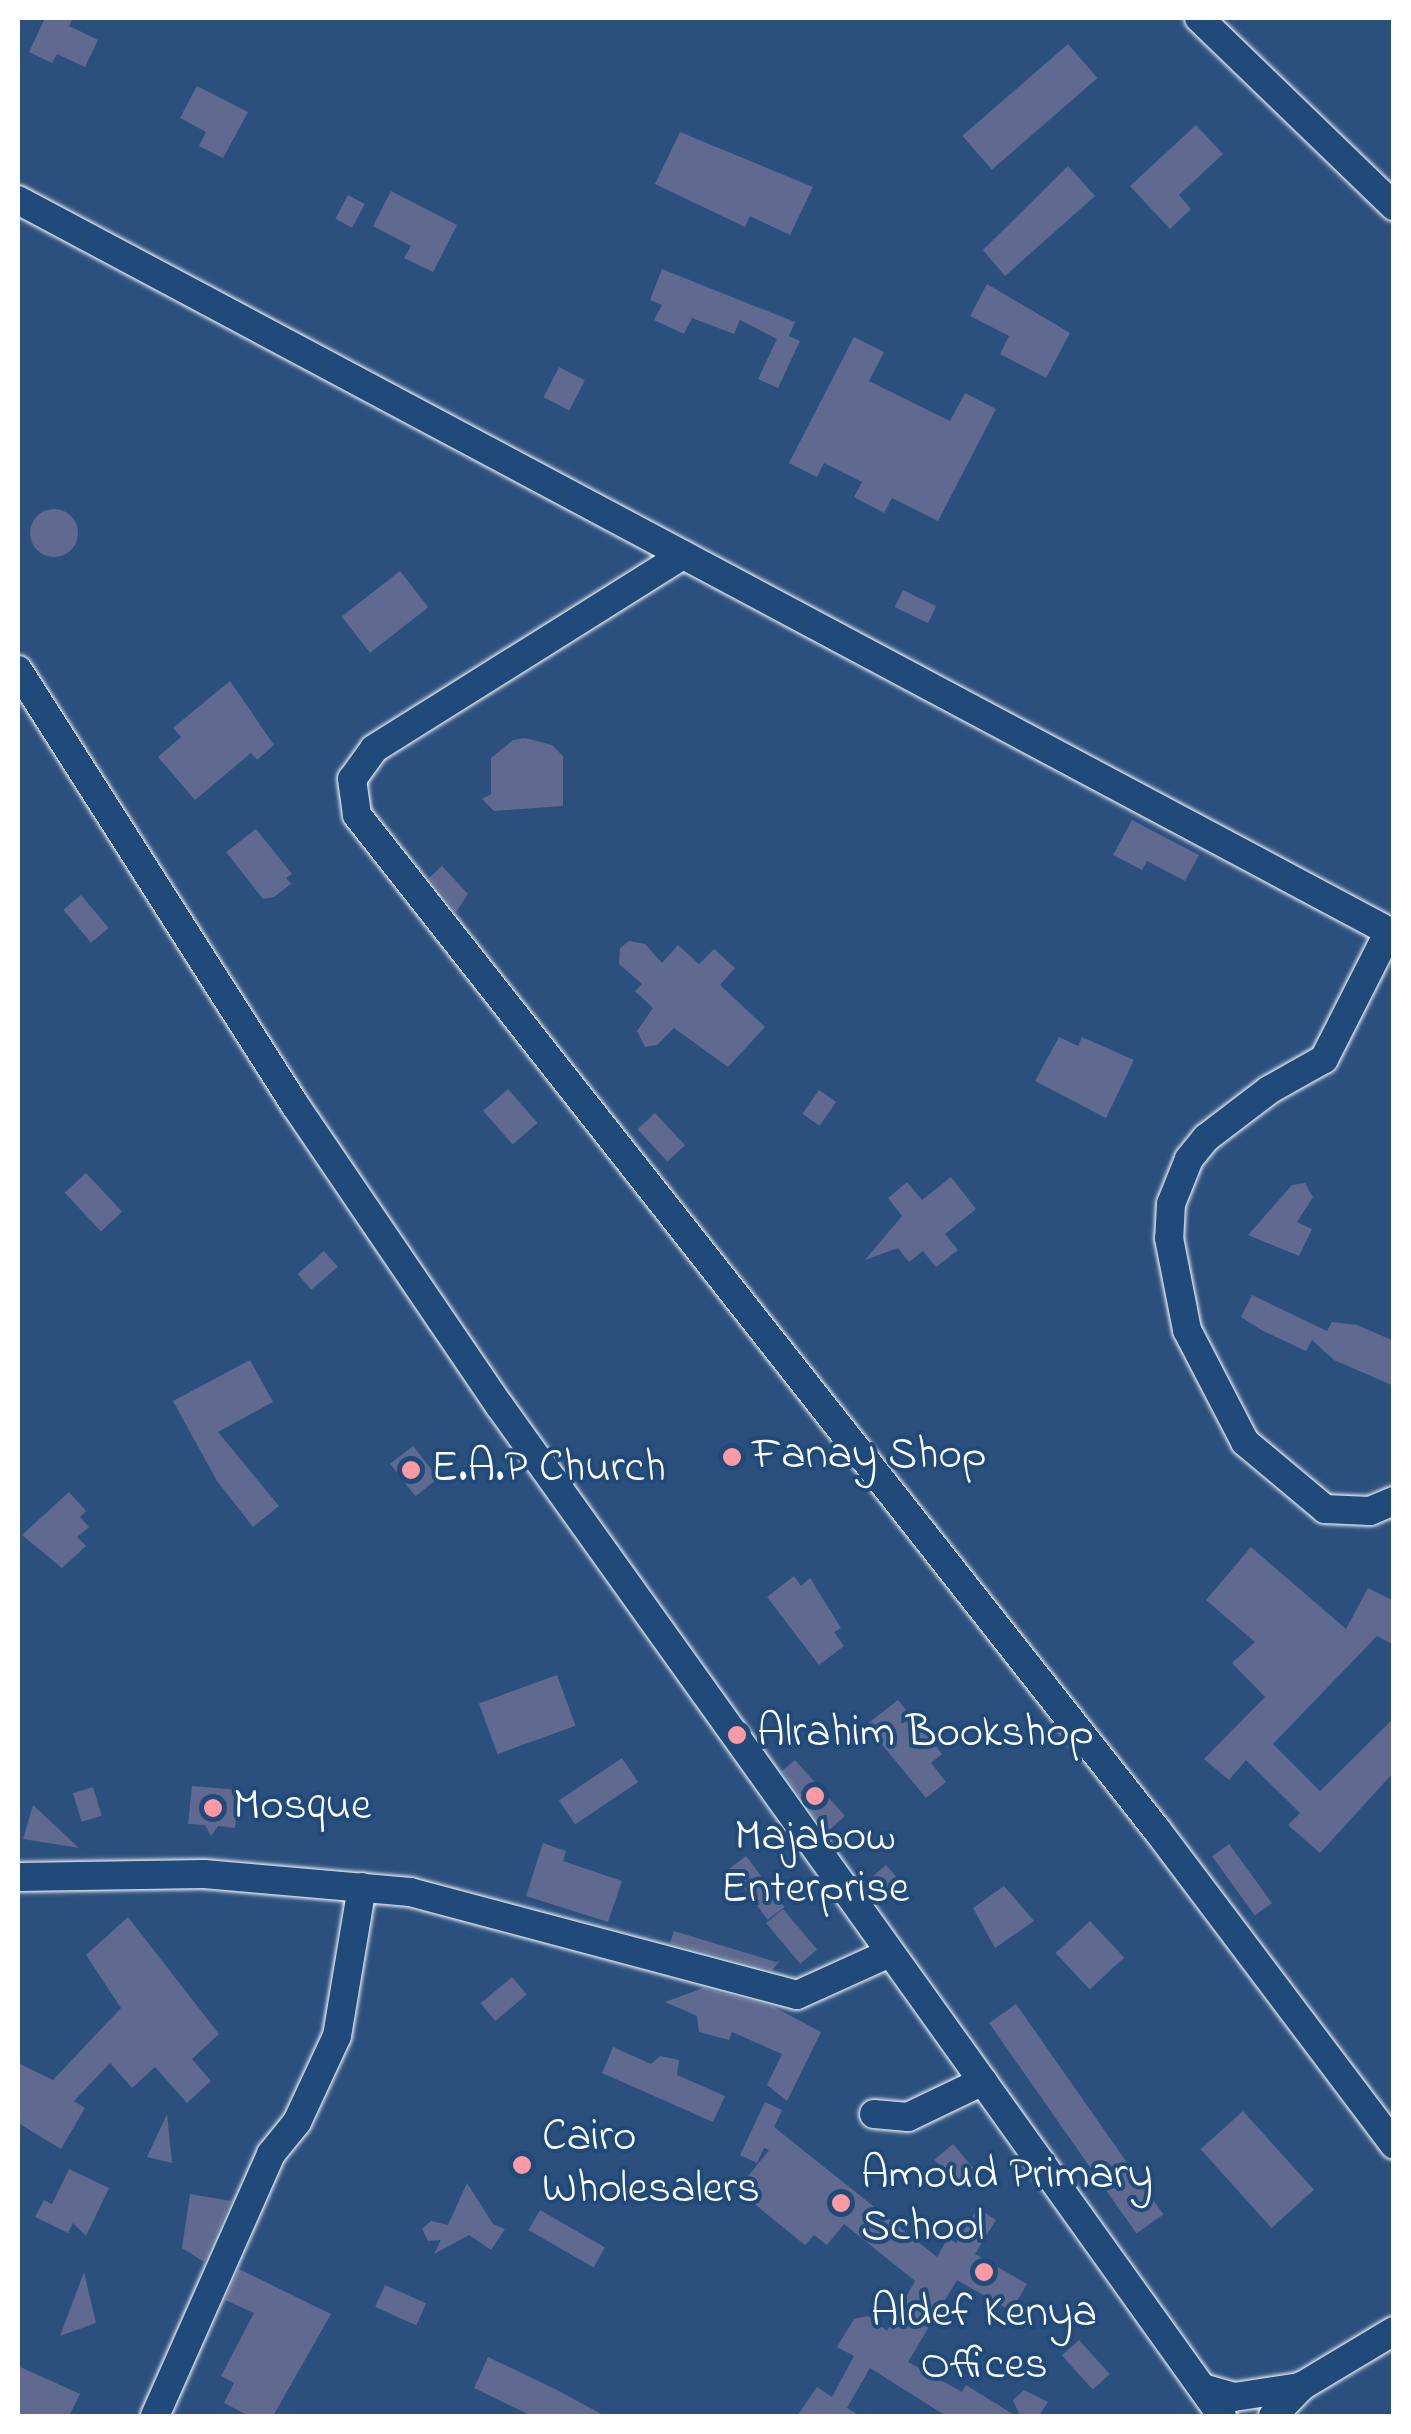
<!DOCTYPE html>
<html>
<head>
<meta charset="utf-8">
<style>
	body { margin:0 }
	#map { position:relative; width:1411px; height:2434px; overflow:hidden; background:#2c507e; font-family:"Indie Flower",sans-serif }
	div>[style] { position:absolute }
	.building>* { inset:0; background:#60698f; transform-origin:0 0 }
	.round { border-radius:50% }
	.roads { filter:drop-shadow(0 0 2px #fff) drop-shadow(0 0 2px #fff) }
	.minor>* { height:28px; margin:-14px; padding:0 14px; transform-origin:14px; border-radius:14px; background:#1f4a7a }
	.dots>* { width:28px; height:28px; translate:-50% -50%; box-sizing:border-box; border:5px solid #1f4a7a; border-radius:50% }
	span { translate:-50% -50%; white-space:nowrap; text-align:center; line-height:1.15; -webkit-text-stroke:8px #1f4a7a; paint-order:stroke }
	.poi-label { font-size:45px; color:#fff }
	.left { translate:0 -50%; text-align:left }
	.frame { position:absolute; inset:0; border:20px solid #fff; pointer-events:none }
</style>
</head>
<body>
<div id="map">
	<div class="building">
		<div style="clip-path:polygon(45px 18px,73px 18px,69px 26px,98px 40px,85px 67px,57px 54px,52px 63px,29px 52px)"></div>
		<div style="left:1068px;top:44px;width:45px;height:140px;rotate:49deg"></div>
		<div style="clip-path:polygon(197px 86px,248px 112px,223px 158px,199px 146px,206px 132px,180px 118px)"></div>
		<div style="clip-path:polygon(1196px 125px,1223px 154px,1179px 195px,1191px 209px,1170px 229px,1130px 186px)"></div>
		<div style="clip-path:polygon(680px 132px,813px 187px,790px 235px,750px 216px,745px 227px,655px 184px)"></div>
		<div style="clip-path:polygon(1068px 166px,1095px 196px,1005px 276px,983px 250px)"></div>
		<div style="clip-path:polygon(391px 191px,457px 225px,433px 272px,404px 258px,411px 246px,373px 226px)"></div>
		<div style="left:348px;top:195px;width:19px;height:27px;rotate:28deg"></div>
		<div style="clip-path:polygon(662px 269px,795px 322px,789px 336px,800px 341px,778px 388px,758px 379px,777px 339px,740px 320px,734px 334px,692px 318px,684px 334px,654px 320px,662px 305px,650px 300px)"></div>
		<div style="clip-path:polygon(987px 284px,1070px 333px,1046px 378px,1000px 354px,1009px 336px,970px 316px)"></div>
		<div style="clip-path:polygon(854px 337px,884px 352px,869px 381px,950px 421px,965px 393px,996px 409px,938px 521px,892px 498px,884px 513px,854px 497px,862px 482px,824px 463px,817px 477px,789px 463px)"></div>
		<div style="left:559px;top:367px;width:29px;height:34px;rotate:27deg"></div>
		<div class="round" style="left:30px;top:509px;width:48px;height:48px"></div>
		<div style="left:400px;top:571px;width:46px;height:74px;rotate:52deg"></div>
		<div style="left:903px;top:590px;width:37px;height:19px;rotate:26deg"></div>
		<div style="clip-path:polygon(230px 681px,274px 745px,257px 760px,251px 753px,195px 800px,158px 757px,181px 737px,173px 728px)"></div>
		<div style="clip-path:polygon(525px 738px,552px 745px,563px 756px,563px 806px,494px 811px,482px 799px,491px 794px,491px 758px,513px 740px)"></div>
		<div style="clip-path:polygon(1132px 820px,1199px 855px,1185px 881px,1147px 861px,1142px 870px,1113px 855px)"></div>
		<div style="clip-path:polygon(256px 829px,292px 874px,286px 878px,291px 884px,274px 897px,263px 899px,226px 852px)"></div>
		<div style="clip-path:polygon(442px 866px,468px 894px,456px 912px,429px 878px)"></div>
		<div style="left:81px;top:895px;width:43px;height:23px;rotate:50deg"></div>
		<div style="clip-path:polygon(629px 941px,645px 944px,662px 963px,678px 945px,699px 964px,714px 949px,735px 968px,720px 985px,765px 1027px,728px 1067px,674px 1028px,657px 1045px,645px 1047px,637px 1031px,653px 1008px,635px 991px,642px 984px,619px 964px,620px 948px)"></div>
		<div style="clip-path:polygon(1059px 1037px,1078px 1046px,1082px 1037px,1134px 1060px,1106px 1118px,1035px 1081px)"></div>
		<div style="left:508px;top:1089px;width:45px;height:33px;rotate:49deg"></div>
		<div style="left:819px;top:1090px;width:21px;height:29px;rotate:35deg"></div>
		<div style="left:655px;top:1113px;width:44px;height:24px;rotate:47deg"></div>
		<div style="left:86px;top:1173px;width:53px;height:29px;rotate:47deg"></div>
		<div style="clip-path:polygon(951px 1177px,976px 1209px,945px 1234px,958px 1250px,936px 1267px,923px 1251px,909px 1262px,898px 1248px,865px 1260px,902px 1216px,888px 1198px,907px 1182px,922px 1200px)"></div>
		<div style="clip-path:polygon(1305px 1183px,1313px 1197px,1297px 1222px,1312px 1229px,1299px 1256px,1248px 1235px,1292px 1185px)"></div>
		<div style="left:324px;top:1251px;width:21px;height:35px;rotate:49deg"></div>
		<div style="clip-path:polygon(1252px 1295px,1327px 1331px,1332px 1322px,1357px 1325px,1394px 1341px,1394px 1386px,1334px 1360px,1312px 1340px,1306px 1351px,1263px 1331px,1241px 1317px)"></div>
		<div style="clip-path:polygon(250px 1360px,273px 1402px,218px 1432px,279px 1506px,253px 1527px,217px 1481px,173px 1401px)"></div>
		<div style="left:413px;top:1446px;width:41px;height:29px;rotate:52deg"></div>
		<div style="clip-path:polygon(69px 1492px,86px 1511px,80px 1517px,89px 1527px,77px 1537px,86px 1546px,62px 1568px,22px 1535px)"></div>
		<div style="clip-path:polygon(1251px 1547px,1346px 1629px,1368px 1588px,1394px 1601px,1394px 1645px,1377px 1636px,1273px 1744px,1320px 1791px,1394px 1718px,1394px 1772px,1320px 1853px,1288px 1825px,1300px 1813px,1246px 1760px,1229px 1780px,1204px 1759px,1265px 1697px,1232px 1663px,1255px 1642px,1206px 1600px)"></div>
		<div style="clip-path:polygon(794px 1576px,801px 1586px,810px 1578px,841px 1628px,834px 1632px,844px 1646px,819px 1665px,767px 1597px)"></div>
		<div style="left:557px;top:1675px;width:54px;height:83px;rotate:70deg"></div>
		<div style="clip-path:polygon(898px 1700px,942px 1754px,931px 1763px,946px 1782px,926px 1798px,866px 1725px)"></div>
		<div style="left:622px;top:1758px;width:29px;height:76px;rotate:56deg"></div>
		<div style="clip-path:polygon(795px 1760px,845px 1816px,826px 1833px,782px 1771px)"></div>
		<div style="clip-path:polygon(192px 1786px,239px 1790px,235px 1828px,218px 1826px,211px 1836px,205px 1825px,188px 1824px)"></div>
		<div style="left:93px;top:1787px;width:30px;height:21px;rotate:73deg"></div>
		<div style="clip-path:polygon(33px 1805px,79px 1848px,23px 1839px)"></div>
		<div style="clip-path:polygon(543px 1843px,566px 1851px,563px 1861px,622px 1881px,608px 1922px,526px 1896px)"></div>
		<div style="left:1229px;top:1844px;width:73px;height:21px;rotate:54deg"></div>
		<div style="left:746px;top:1856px;width:64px;height:21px;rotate:53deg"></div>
		<div style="left:886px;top:1865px;width:20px;height:29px;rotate:49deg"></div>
		<div style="clip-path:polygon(1004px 1886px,1034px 1921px,995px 1948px,973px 1908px)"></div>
		<div style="left:783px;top:1909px;width:53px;height:22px;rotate:50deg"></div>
		<div style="clip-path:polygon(128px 1917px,219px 2034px,192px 2059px,211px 2081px,187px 2103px,155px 2067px,132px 2088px,110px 2063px,74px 2101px,85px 2108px,61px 2149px,18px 2123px,18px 2063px,53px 2080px,121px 2008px,86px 1955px)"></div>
		<div style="left:1090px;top:1921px;width:50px;height:47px;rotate:47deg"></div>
		<div style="clip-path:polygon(674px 1931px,776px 1962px,780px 1961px,772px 1970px,670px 1943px)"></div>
		<div style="left:512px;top:1977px;width:23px;height:41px;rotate:50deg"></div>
		<div style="clip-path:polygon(703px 1988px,774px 2007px,821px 2032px,787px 2101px,767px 2085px,782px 2054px,732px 2032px,729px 2040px,699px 2032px,697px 2016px,665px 2002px)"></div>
		<div style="left:1016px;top:2004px;width:257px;height:33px;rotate:55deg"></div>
		<div style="clip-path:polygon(613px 2047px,651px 2064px,660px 2056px,679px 2060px,677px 2075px,725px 2096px,713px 2122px,602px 2073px)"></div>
		<div style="clip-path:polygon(765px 2102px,782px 2110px,774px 2127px,937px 2257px,948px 2238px,956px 2243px,978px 2208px,996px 2220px,975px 2254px,1027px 2284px,1011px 2311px,957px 2280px,908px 2362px,962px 2392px,966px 2385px,1016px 2416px,946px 2416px,870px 2368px,847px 2408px,860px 2416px,797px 2416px,817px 2387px,832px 2397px,854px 2356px,837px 2347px,854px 2319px,868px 2316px,887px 2331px,915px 2281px,844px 2224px,827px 2245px,814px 2235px,805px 2245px,737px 2190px,769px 2150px,764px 2148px,757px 2163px,740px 2155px)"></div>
		<div style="left:1243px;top:2111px;width:106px;height:57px;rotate:48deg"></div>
		<div style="clip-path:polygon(167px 2114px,172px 2163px,147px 2157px)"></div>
		<div style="clip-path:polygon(953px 2144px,973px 2168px,959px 2180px,934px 2160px)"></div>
		<div style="clip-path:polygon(69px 2169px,109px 2188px,86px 2236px,73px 2223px,68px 2233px,35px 2217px,44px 2200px,52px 2204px)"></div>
		<div style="clip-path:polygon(467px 2183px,493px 2224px,505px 2229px,491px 2250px,469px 2235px,434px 2254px,441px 2240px,428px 2241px,422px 2229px,431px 2221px,448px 2225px)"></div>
		<div style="clip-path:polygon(190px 2194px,231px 2201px,204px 2262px,182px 2248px)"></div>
		<div style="left:540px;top:2210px;width:75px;height:23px;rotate:30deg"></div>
		<div style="clip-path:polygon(239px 2269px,331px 2314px,273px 2416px,249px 2416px,224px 2403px,234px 2383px,221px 2376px,254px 2313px,225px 2300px)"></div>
		<div style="clip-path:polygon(84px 2272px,96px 2323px,60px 2336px)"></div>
		<div style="left:385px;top:2285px;width:45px;height:24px;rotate:24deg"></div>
		<div style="left:1079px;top:2340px;width:46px;height:23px;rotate:48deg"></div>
		<div style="clip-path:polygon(488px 2357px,557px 2390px,605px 2416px,532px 2416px,474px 2388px)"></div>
		<div style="clip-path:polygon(18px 2366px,80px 2394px,69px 2416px,18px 2416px)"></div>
		<div style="clip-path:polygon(1024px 2390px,1048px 2402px,1039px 2416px,1020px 2416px,1013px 2400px)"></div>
	</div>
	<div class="roads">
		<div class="minor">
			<div style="left:1199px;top:18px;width:271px;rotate:44deg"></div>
			<div style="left:18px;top:200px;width:1560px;rotate:28.08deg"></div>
			<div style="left:683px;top:555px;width:365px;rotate:147.9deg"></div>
			<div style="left:374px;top:749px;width:37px;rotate:126deg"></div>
			<div style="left:352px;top:779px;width:36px;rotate:82deg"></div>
			<div style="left:357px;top:815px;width:1292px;rotate:51.76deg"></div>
			<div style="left:1157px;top:1830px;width:394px;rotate:53deg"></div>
			<div style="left:18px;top:670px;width:516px;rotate:57.51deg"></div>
			<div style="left:295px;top:1105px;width:363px;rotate:55.8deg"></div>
			<div style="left:499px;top:1405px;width:1243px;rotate:54.43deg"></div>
			<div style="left:1389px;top:931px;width:144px;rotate:116.9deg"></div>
			<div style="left:1324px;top:1059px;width:63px;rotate:150.6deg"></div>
			<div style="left:1269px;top:1090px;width:79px;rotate:142.7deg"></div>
			<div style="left:1206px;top:1138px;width:27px;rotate:129deg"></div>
			<div style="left:1189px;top:1159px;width:48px;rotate:111.8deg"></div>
			<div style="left:1171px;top:1204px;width:34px;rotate:93deg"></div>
			<div style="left:1169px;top:1238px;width:94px;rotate:78.9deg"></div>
			<div style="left:1187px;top:1330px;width:126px;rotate:62.6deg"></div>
			<div style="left:1245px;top:1442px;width:104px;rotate:39.9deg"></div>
			<div style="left:1325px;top:1509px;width:45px;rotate:2.5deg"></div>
			<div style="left:1370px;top:1511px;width:26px;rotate:-23deg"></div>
			<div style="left:18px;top:1877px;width:186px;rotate:-0.9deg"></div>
			<div style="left:204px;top:1874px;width:207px;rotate:5deg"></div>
			<div style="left:410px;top:1892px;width:400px;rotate:14.9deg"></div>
			<div style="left:797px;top:1995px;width:100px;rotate:-24.3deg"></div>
			<div style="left:874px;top:2114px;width:34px;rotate:5deg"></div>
			<div style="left:908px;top:2117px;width:83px;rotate:-25.6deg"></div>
			<div style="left:1206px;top:2389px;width:29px;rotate:16deg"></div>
			<div style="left:1234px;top:2397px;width:68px;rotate:-8.5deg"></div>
			<div style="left:155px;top:2416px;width:287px;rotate:-66.1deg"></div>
			<div style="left:271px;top:2154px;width:41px;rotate:-50.9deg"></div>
			<div style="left:297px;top:2122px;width:95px;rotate:-65.1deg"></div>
			<div style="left:337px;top:2036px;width:151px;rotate:-80.5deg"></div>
			<div style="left:1273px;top:2416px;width:42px;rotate:-46deg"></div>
			<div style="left:1302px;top:2386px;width:107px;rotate:-30.9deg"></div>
		</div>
	</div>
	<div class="dots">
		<div style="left:732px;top:1457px;background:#ff9aa2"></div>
		<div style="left:411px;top:1470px;background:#ff9aa2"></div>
		<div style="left:737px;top:1735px;background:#ff9aa2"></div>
		<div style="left:815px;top:1796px;background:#ff9aa2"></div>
		<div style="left:213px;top:1808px;background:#ff9aa2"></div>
		<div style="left:522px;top:2165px;background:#ff9aa2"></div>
		<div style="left:841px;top:2203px;background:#ff9aa2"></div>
		<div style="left:984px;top:2272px;background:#ff9aa2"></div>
	</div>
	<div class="poi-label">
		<span class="left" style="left:752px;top:1457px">Fanay Shop</span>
		<span class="left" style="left:431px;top:1470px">E.A.P Church</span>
		<span class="left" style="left:757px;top:1735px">Alrahim Bookshop</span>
		<span class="left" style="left:233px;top:1808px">Mosque</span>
		<span style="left:815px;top:1865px">Majabow<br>Enterprise</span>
		<span class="left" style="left:542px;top:2165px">Cairo<br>Wholesalers</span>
		<span class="left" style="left:861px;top:2203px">Amoud Primary<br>School</span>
		<span style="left:984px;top:2341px">Aldef Kenya<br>Offices</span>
	</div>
	<div class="frame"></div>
</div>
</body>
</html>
